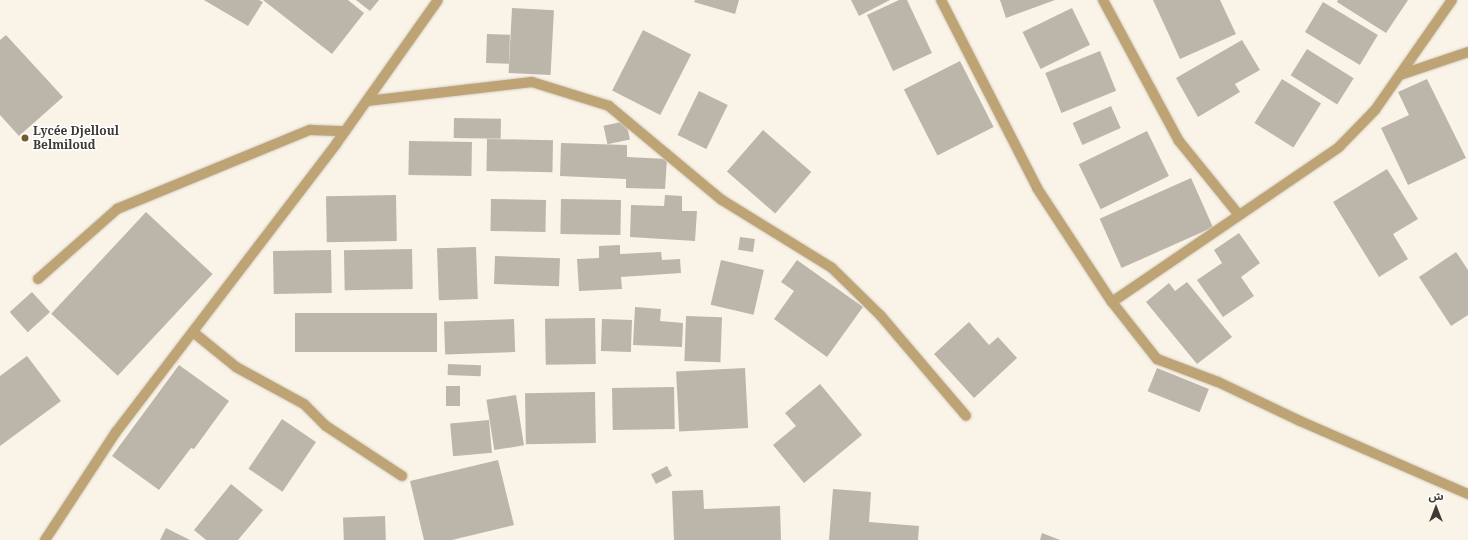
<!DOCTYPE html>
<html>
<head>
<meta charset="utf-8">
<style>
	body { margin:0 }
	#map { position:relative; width:1468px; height:540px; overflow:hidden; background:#faf3e7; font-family:"Noto Serif","Noto Sans Arabic",serif }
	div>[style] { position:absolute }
	.building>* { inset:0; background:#bcb5a9; transform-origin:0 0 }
	.roads { filter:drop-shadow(0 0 1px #d4cec4) drop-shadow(0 0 1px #d4cec4) }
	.minor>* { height:10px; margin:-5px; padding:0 5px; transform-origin:5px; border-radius:5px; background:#bea374 }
	.dots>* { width:11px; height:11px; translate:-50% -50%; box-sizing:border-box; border:2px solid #fff; border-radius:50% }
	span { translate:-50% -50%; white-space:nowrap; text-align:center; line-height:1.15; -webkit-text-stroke:3px #fff; paint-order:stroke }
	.poi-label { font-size:12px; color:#3d3a36; font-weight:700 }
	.left { translate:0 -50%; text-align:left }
	.north { position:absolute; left:1416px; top:488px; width:40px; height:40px; -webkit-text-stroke:3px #fff; paint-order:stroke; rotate:0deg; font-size:11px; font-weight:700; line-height:16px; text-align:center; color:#3d3a36 }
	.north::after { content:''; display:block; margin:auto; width:14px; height:18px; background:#3d3a36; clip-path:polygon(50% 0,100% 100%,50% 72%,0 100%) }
</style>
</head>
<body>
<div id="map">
	<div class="building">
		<div style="clip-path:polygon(204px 0,259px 0,263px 2px,248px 26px)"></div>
		<div style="clip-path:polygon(263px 0,348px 0,364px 13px,332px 54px)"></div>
		<div style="clip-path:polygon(356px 0,379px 0,370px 11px)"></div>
		<div style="clip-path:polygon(695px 0,739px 0,735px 14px,694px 2px)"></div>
		<div style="clip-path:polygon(851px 0,890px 0,859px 16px)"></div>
		<div style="clip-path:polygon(899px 0,907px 0,932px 53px,893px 71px,867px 15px)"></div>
		<div style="clip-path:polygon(1000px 0,1055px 0,1006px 18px)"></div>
		<div style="clip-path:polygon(1153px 0,1220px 0,1236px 34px,1180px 59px)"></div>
		<div style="clip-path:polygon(1338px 0,1408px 0,1386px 33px,1337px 2px)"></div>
		<div style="left:1323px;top:2px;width:64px;height:35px;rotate:31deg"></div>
		<div style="left:512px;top:8px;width:42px;height:65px;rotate:3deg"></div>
		<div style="left:1072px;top:8px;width:41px;height:55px;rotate:64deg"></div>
		<div style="left:643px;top:30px;width:54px;height:68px;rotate:27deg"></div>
		<div style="left:487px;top:34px;width:23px;height:29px;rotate:2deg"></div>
		<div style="clip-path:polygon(6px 35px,63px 97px,19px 136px,0 115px,0 40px)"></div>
		<div style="clip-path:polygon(1242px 40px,1260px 70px,1235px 84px,1240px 92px,1198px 117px,1176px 78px)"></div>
		<div style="left:1307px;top:49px;width:55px;height:31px;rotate:32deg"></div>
		<div style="left:1100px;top:51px;width:43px;height:59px;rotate:68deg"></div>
		<div style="left:960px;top:61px;width:74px;height:63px;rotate:63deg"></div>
		<div style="left:1282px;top:79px;width:46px;height:52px;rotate:32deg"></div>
		<div style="clip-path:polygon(1427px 79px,1466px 158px,1408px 185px,1381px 128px,1409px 115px,1398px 92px)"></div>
		<div style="left:699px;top:91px;width:32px;height:49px;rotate:26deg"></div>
		<div style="left:1111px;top:106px;width:24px;height:42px;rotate:66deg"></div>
		<div style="left:454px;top:118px;width:47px;height:20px;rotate:1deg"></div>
		<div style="left:626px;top:121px;width:19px;height:23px;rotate:78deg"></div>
		<div style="left:763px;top:130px;width:64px;height:55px;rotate:41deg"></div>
		<div style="left:1147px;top:131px;width:50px;height:76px;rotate:64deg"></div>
		<div style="left:487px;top:139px;width:66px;height:32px;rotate:1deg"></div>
		<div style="left:409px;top:141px;width:63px;height:34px;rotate:1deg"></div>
		<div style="clip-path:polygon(561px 143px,627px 145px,627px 157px,667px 159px,665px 189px,626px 188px,626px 179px,560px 176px)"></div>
		<div style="clip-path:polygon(1387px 169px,1418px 219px,1393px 234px,1408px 259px,1379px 277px,1333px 202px)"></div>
		<div style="left:1191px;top:178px;width:54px;height:100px;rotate:66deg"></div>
		<div style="left:396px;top:195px;width:46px;height:70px;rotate:89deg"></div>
		<div style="clip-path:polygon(665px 195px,682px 196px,682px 211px,697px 211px,695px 241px,630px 237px,631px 205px,664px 206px)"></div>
		<div style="left:491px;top:199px;width:55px;height:32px;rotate:1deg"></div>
		<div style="left:561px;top:199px;width:60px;height:35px;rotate:1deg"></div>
		<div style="left:146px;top:212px;width:91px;height:139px;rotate:43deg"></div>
		<div style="clip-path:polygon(1239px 233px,1260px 263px,1241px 277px,1254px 296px,1223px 317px,1197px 280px,1222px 263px,1214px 250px)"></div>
		<div style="left:740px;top:237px;width:15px;height:13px;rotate:8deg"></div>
		<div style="clip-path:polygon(620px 245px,620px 254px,661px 252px,662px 260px,680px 259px,681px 273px,621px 277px,622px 289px,579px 291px,577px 259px,599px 258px,599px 246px)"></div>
		<div style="left:476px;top:247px;width:52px;height:39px;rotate:88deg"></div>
		<div style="left:412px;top:249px;width:40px;height:68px;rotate:89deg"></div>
		<div style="left:331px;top:250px;width:43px;height:58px;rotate:89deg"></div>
		<div style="clip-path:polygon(1456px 252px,1468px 270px,1468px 315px,1451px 326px,1419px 277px)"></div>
		<div style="left:495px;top:256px;width:65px;height:28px;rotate:2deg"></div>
		<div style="left:721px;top:260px;width:44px;height:46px;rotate:13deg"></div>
		<div style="clip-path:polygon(797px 260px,863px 307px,827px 357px,774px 319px,794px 291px,781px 282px)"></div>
		<div style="clip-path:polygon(1187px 282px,1232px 337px,1197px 364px,1146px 302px,1169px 283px,1175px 291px)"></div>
		<div style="left:32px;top:292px;width:27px;height:30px;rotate:48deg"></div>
		<div style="clip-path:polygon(635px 307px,661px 309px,660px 321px,683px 323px,682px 347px,633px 345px)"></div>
		<div style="left:295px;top:313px;width:142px;height:39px"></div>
		<div style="left:686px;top:316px;width:36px;height:45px;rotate:2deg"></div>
		<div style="left:595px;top:318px;width:46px;height:50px;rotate:89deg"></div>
		<div style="left:514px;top:319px;width:33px;height:70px;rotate:88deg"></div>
		<div style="left:602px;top:319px;width:30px;height:32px;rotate:2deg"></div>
		<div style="clip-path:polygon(969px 322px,989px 345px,998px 337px,1017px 358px,974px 398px,934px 354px)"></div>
		<div style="clip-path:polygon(27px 356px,61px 401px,0 446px,0 376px)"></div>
		<div style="left:448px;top:364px;width:33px;height:11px;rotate:2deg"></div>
		<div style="clip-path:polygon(179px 365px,229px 401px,194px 449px,191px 448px,159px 490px,112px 456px)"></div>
		<div style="left:745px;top:368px;width:60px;height:69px;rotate:87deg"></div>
		<div style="left:1157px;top:368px;width:56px;height:25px;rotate:22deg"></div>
		<div style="clip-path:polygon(820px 384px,862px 435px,804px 483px,773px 445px,796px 426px,785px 413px)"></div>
		<div style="left:446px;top:386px;width:14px;height:20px"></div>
		<div style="left:674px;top:387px;width:42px;height:62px;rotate:89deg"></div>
		<div style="left:595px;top:392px;width:51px;height:70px;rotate:89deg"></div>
		<div style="left:516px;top:395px;width:51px;height:30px;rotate:81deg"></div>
		<div style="left:282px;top:419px;width:41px;height:60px;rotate:34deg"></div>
		<div style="left:489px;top:420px;width:33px;height:39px;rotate:85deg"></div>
		<div style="clip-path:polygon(498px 460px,514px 525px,452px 540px,424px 540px,410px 481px)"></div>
		<div style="left:667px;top:466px;width:11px;height:18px;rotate:63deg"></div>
		<div style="clip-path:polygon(231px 484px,263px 510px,238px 540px,206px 540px,194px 530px)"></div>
		<div style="clip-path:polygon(833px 489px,871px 492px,869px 522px,919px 526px,918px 540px,829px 540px)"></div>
		<div style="clip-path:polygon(703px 490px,704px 509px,780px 506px,781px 540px,674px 540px,672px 491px)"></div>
		<div style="left:385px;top:516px;width:24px;height:42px;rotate:88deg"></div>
		<div style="clip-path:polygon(166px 528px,190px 540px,160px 540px)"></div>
		<div style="clip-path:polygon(1042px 533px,1060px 540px,1040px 540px)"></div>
	</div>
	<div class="roads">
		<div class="minor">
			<div style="left:941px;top:0;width:211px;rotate:62.9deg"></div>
			<div style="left:1037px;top:188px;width:136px;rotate:56.7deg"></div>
			<div style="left:1112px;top:302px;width:275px;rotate:-34.3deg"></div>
			<div style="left:1339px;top:147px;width:52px;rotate:-45.8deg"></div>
			<div style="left:1375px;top:110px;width:134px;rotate:-55deg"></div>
			<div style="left:1103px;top:0;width:160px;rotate:61.7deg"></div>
			<div style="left:1179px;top:141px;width:95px;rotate:51deg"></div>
			<div style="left:1400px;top:75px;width:72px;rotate:-18.7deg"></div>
			<div style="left:367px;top:101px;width:166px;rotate:-6.6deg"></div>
			<div style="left:532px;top:82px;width:81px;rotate:17.3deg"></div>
			<div style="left:609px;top:106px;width:147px;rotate:39.8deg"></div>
			<div style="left:722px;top:200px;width:129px;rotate:31.7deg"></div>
			<div style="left:832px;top:268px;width:69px;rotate:44.4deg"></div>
			<div style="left:881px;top:316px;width:131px;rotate:49.6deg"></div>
			<div style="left:38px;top:279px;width:106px;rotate:-41.5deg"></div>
			<div style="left:117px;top:209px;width:209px;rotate:-22.3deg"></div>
			<div style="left:310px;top:130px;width:35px;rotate:2deg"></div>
			<div style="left:1112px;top:302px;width:73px;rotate:51.7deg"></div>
			<div style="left:1157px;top:359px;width:65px;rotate:20.7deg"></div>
			<div style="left:1218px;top:382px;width:91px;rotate:25.4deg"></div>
			<div style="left:1300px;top:421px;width:183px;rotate:23.5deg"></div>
			<div style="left:193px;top:332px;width:55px;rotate:39.1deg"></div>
			<div style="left:236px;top:367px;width:77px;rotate:28.6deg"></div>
			<div style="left:304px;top:404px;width:31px;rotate:45deg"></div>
			<div style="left:326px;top:426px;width:91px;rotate:33.3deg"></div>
			<div style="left:45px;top:540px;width:129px;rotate:-56.7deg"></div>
			<div style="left:116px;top:432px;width:362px;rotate:-52.6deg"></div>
			<div style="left:336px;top:144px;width:176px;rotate:-54.7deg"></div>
		</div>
	</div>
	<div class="dots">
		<div style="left:25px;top:138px;background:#755c2d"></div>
	</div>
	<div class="poi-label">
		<span class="left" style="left:33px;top:138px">Lycée Djelloul<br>Belmiloud</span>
	</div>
	<div class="north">ش</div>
</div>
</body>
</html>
